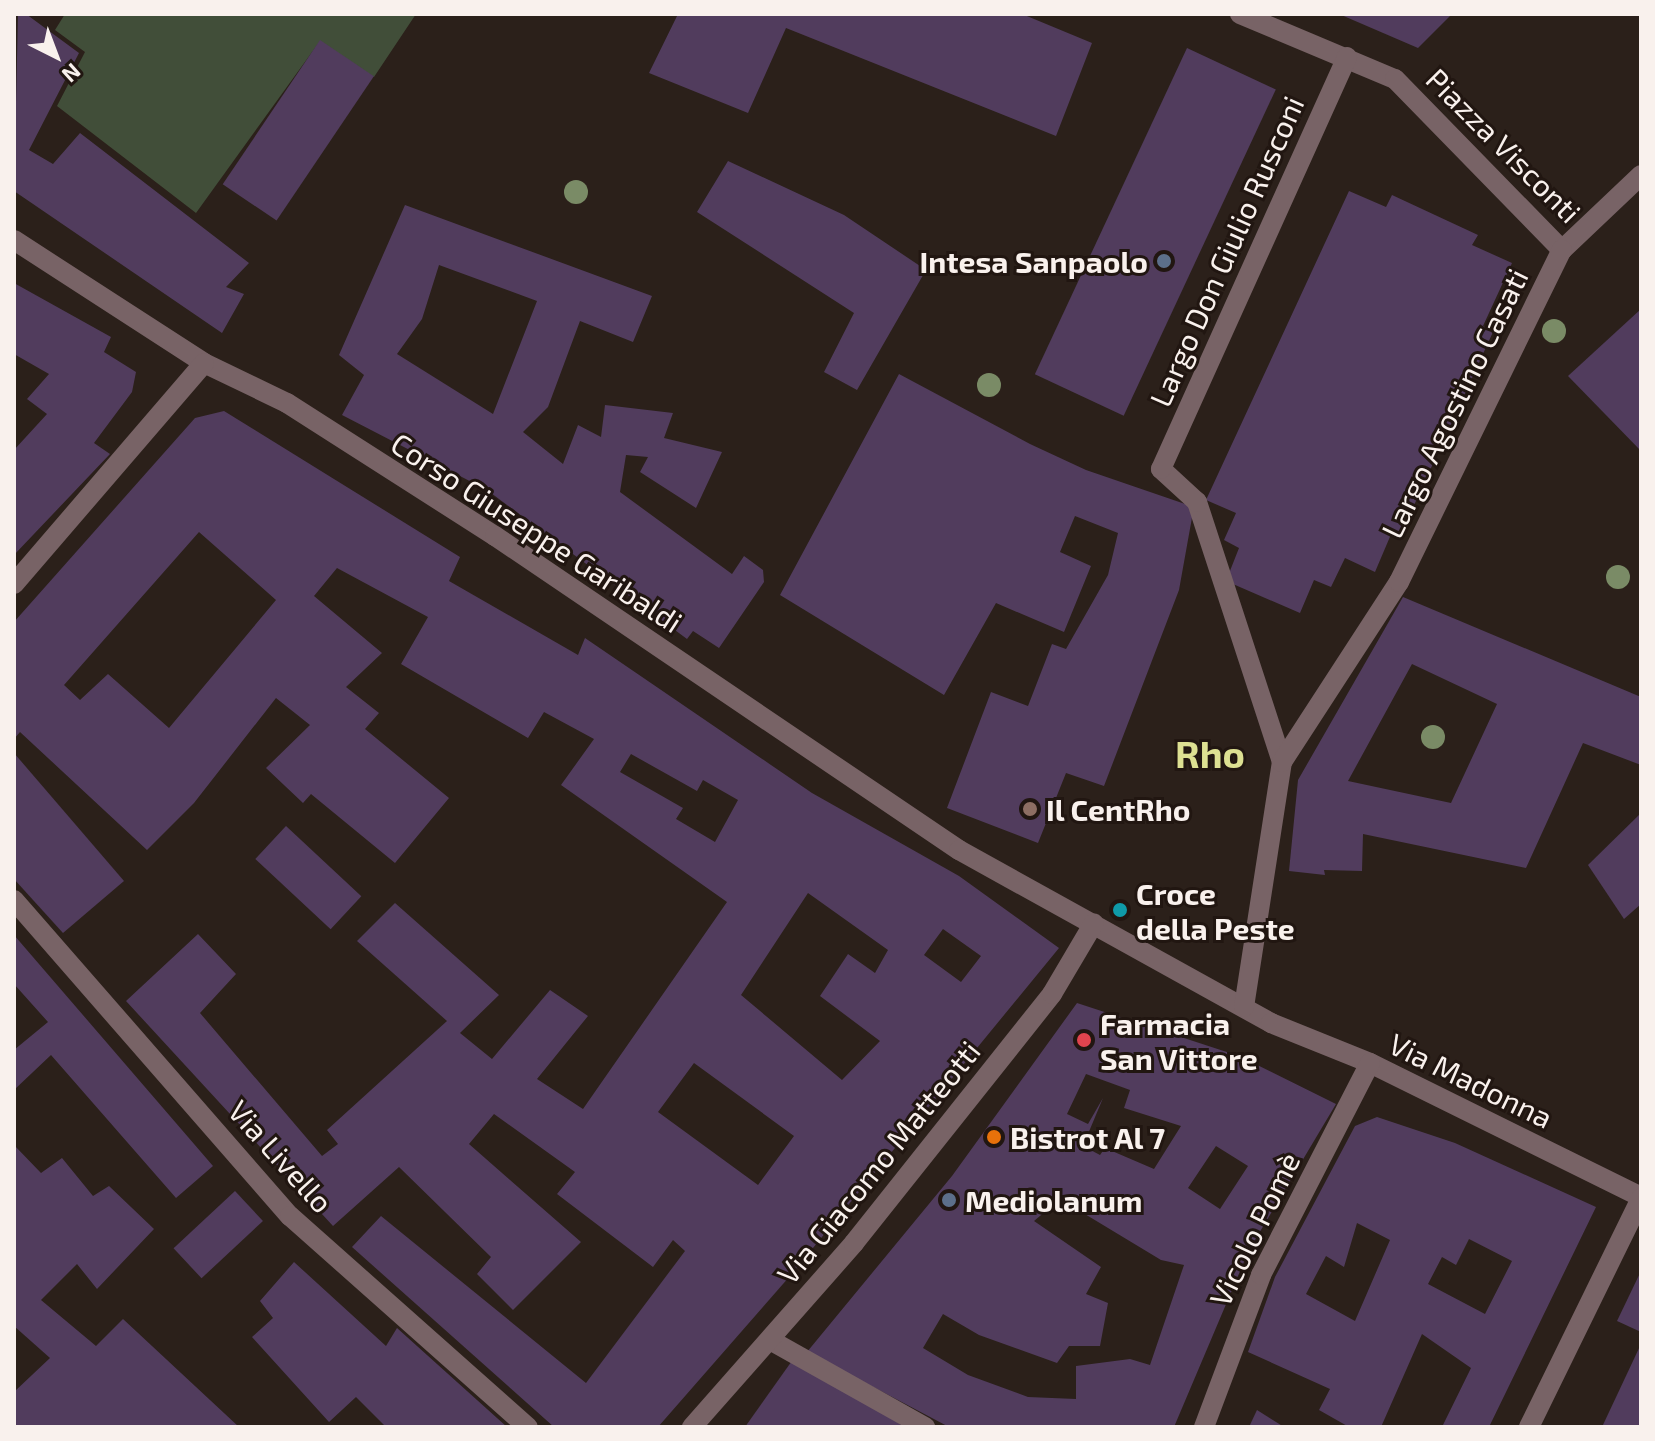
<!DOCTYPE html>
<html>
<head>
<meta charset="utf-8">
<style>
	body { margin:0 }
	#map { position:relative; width:1655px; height:1441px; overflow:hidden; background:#2b201a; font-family:"Exo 2",sans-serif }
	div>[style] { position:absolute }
	.green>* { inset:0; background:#414e39 }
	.building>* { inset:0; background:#513c5d; transform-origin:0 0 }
	.minor>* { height:20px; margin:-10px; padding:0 10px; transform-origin:10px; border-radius:10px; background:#786366 }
	.trees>* { width:24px; height:24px; margin:-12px; border-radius:50%; background:#7a8b66 }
	.dots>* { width:22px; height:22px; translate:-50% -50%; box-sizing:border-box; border:4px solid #211611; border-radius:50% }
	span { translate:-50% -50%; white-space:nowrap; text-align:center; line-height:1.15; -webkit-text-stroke:6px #211611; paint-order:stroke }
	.street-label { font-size:30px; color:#f9f1ed }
	.poi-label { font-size:30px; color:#f9f1ed; font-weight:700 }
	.right { translate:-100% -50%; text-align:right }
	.left { translate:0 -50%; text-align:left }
	.district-label { font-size:38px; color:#dde092; font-weight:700 }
	.frame { position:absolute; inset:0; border:16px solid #f9f1ed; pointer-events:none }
	.north { position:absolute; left:16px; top:16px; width:80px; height:80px; -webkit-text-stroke:6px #211611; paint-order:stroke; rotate:138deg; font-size:22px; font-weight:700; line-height:32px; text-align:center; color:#f9f1ed }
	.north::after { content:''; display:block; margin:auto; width:28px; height:36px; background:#f9f1ed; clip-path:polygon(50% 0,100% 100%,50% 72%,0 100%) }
</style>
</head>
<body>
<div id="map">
	<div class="green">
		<div style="clip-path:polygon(65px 14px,416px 14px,374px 77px,320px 41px,196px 213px,57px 106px,85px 52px,55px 30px)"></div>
	</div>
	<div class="building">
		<div style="clip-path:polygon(18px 14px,26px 14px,79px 53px,29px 150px,53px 164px,80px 133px,249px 263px,226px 287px,244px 294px,222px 333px,14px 191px)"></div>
		<div style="clip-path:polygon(678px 14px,1022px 14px,1092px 43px,1056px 136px,786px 28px,748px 113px,649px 73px)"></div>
		<div style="clip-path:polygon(1339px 14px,1452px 14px,1418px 48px)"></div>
		<div style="left:320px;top:40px;width:65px;height:174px;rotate:34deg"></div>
		<div style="left:1187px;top:48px;width:98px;height:360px;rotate:25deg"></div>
		<div style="clip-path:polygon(728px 161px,844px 215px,926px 270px,857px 390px,824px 372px,854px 313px,697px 212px)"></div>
		<div style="clip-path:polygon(1349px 191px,1386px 207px,1392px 195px,1478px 235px,1472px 245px,1512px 263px,1483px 326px,1493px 332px,1400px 536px,1392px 532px,1375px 572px,1345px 558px,1331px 587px,1314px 580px,1300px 613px,1226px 581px,1239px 548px,1224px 540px,1236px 513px,1206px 500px)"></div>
		<div style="clip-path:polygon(evenodd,405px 205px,652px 296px,633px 342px,580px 321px,548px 407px,523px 432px,563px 464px,578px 425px,601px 437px,605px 405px,673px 413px,664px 438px,722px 452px,696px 508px,640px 472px,648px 457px,626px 455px,620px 492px,732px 574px,744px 556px,763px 570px,764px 582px,719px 648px,693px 631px,687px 639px,487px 490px,342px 415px,364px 375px,339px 355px,405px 205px,439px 265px,537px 301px,493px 414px,397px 354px,422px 319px,439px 265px)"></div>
		<div style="clip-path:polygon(14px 283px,111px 337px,104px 352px,136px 372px,132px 392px,94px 443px,110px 454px,14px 555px,14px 450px,47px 414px,27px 399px,49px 374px,14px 354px)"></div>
		<div style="clip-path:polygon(1641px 309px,1641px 451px,1568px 376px)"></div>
		<div style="clip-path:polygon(899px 374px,1030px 444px,1086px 470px,1188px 505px,1193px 512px,1179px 590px,1104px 786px,1066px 773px,1038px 843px,947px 808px,991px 692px,1028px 706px,1052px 644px,1066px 649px,1108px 575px,1118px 533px,1075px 516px,1060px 552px,1091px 566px,1064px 632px,996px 603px,944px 695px,780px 595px)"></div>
		<div style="clip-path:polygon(evenodd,224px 411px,460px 557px,449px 581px,578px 655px,585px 638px,812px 793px,959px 876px,1059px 948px,790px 1276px,658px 1427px,554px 1427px,352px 1247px,381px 1216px,586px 1383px,685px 1251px,673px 1240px,653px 1267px,557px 1194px,575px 1172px,494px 1114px,469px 1144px,581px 1242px,513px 1310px,477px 1274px,491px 1257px,399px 1167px,333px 1226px,126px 1001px,198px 934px,236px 974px,200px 1013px,322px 1156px,338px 1144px,327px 1130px,447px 1021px,357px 941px,395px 903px,499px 995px,460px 1033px,492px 1059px,550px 990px,588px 1016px,537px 1079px,583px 1109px,727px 902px,561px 785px,594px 739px,544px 712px,528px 738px,401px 664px,428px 617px,337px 568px,314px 596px,382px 653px,346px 687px,379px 713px,365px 729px,449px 798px,395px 863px,311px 794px,303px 803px,266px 768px,310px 725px,276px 698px,194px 803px,147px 850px,20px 732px,14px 739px,14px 622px,195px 418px,224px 411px,199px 532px,276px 600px,169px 728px,108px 674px,80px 700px,64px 685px,199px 532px,224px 411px,631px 754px,697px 791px,703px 780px,738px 800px,715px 842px,676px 819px,683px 808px,620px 772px,631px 754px,224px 411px,808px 893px,888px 950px,875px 973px,848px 954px,820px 996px,880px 1041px,842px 1080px,741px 995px,808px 893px,224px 411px,943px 929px,981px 956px,961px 982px,924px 955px,943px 929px,224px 411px,694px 1063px,794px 1136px,758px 1185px,658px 1112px,694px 1063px)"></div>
		<div style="clip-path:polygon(evenodd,1403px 597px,1641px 697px,1641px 765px,1583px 743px,1526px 868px,1363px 834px,1362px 871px,1324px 870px,1325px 875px,1289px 871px,1298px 780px,1403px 597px,1412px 664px,1497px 704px,1451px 803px,1348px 781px,1412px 664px)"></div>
		<div style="clip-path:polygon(14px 753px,124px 881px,63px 933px,14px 879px)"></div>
		<div style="clip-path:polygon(1641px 813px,1641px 904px,1624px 919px,1588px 865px)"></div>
		<div style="left:286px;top:826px;width:103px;height:45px;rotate:43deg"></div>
		<div style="clip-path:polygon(14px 935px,213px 1166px,176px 1198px,51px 1055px,14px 1090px,14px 1050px,48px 1022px,14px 984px)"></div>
		<div style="clip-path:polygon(evenodd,1077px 1003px,1239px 1056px,1336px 1104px,1249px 1250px,1174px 1427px,949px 1427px,807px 1352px,952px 1176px,1077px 1003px,1086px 1074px,1130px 1090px,1124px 1108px,1181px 1126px,1154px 1169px,1105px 1148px,1100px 1155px,1083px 1146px,1103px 1098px,1088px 1124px,1067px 1114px,1086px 1074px,1077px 1003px,1216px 1146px,1248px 1166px,1220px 1209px,1188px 1188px,1216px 1146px,1077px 1003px,1060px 1199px,1161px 1260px,1184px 1265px,1150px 1365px,1130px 1359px,1076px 1366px,1076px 1399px,1028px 1397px,968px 1375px,923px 1348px,943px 1314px,979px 1335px,1057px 1363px,1069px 1346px,1100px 1346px,1108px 1303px,1086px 1294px,1101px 1267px,1034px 1221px,1060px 1199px)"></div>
		<div style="clip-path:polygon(evenodd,1377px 1117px,1455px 1143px,1596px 1207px,1489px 1427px,1442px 1427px,1471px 1368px,1422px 1334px,1381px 1427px,1349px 1427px,1319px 1410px,1330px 1389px,1248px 1352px,1275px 1277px,1355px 1126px,1377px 1117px,1357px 1223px,1390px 1240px,1355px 1321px,1306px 1294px,1326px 1256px,1344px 1267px,1357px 1223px,1377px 1117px,1469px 1239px,1512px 1261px,1485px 1314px,1428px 1284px,1442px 1257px,1456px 1265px,1469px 1239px)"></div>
		<div style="clip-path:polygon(14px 1145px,41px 1173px,62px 1158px,93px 1196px,109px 1186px,154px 1229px,97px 1289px,77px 1264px,41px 1300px,96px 1346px,123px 1319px,239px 1427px,14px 1427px,14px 1392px,50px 1358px,14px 1326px)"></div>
		<div style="left:235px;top:1191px;width:41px;height:84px;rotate:47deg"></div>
		<div style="clip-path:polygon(294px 1262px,386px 1346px,397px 1328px,507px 1427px,386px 1427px,356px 1397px,329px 1422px,252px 1337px,273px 1318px,260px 1301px)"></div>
		<div style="clip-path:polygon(1641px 1271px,1641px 1332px,1617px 1321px)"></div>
		<div style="clip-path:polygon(1641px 1344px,1641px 1427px,1602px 1427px)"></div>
		<div style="clip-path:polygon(794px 1358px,905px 1427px,745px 1427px)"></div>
		<div style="clip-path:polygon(1257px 1410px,1284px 1427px,1249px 1427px)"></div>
	</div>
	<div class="minor">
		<div style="left:1240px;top:14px;width:168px;rotate:22.8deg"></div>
		<div style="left:1395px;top:79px;width:239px;rotate:45.7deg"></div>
		<div style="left:1562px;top:250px;width:109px;rotate:-43.5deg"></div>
		<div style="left:14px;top:240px;width:226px;rotate:32.9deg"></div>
		<div style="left:204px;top:363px;width:92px;rotate:25.7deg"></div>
		<div style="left:287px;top:403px;width:247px;rotate:32.6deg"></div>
		<div style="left:495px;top:536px;width:560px;rotate:34.09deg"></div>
		<div style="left:959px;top:850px;width:357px;rotate:29deg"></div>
		<div style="left:1271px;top:1023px;width:107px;rotate:22deg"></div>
		<div style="left:1370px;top:1063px;width:302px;rotate:26.3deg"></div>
		<div style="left:14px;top:584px;width:291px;rotate:-49.3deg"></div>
		<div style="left:1282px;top:762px;width:274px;rotate:-108.1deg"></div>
		<div style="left:1197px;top:502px;width:49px;rotate:-137.5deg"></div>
		<div style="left:1161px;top:469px;width:452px;rotate:-65.7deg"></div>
		<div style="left:14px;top:900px;width:420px;rotate:48.9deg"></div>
		<div style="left:290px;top:1216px;width:318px;rotate:41.6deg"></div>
		<div style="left:1244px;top:1007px;width:248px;rotate:-81.2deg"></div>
		<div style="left:1282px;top:762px;width:215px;rotate:-57deg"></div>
		<div style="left:1399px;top:582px;width:370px;rotate:-63.9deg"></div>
		<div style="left:770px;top:1340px;width:178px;rotate:29.3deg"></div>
		<div style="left:692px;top:1427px;width:245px;rotate:-48.6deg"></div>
		<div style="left:854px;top:1243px;width:318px;rotate:-51.5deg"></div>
		<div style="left:1052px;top:994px;width:82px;rotate:-59.4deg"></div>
		<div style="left:1204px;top:1427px;width:162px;rotate:-69.4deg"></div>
		<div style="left:1261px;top:1275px;width:238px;rotate:-62.8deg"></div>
		<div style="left:1529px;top:1427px;width:255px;rotate:-63.9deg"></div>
	</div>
	<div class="trees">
		<div style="left:576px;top:192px"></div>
		<div style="left:1554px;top:331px"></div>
		<div style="left:989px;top:385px"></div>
		<div style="left:1618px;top:577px"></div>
		<div style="left:1433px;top:737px"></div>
	</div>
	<div class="dots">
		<div style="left:1164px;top:261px;background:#5c6f8a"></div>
		<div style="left:1030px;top:809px;background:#8d6e63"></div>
		<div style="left:1120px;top:910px;background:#0f9aa8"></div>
		<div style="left:1084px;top:1040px;background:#e0444e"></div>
		<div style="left:994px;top:1137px;background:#e8710a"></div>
		<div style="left:949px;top:1200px;background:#5c6f8a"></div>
	</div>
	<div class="street-label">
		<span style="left:1504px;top:145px;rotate:45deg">Piazza Visconti</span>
		<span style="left:1226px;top:251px;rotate:-66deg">Largo Don Giulio Rusconi</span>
		<span style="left:1454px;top:403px;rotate:-64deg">Largo Agostino Casati</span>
		<span style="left:537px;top:532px;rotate:33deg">Corso Giuseppe Garibaldi</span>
		<span style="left:1471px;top:1080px;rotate:26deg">Via Madonna</span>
		<span style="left:281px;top:1156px;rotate:48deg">Via Livello</span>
		<span style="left:878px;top:1162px;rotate:-51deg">Via Giacomo Matteotti</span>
		<span style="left:1254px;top:1229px;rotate:-64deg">Vicolo Pomè</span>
	</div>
	<div class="poi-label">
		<span class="right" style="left:1148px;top:261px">Intesa Sanpaolo</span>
		<span class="left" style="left:1046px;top:809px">Il CentRho</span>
		<span class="left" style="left:1136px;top:910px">Croce<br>della Peste</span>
		<span class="left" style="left:1100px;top:1040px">Farmacia<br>San Vittore</span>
		<span class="left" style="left:1010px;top:1137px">Bistrot Al 7</span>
		<span class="left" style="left:965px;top:1200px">Mediolanum</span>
	</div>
	<div class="district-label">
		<span style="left:1210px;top:754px">Rho</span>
	</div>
	<div class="frame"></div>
	<div class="north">N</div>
</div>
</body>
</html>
